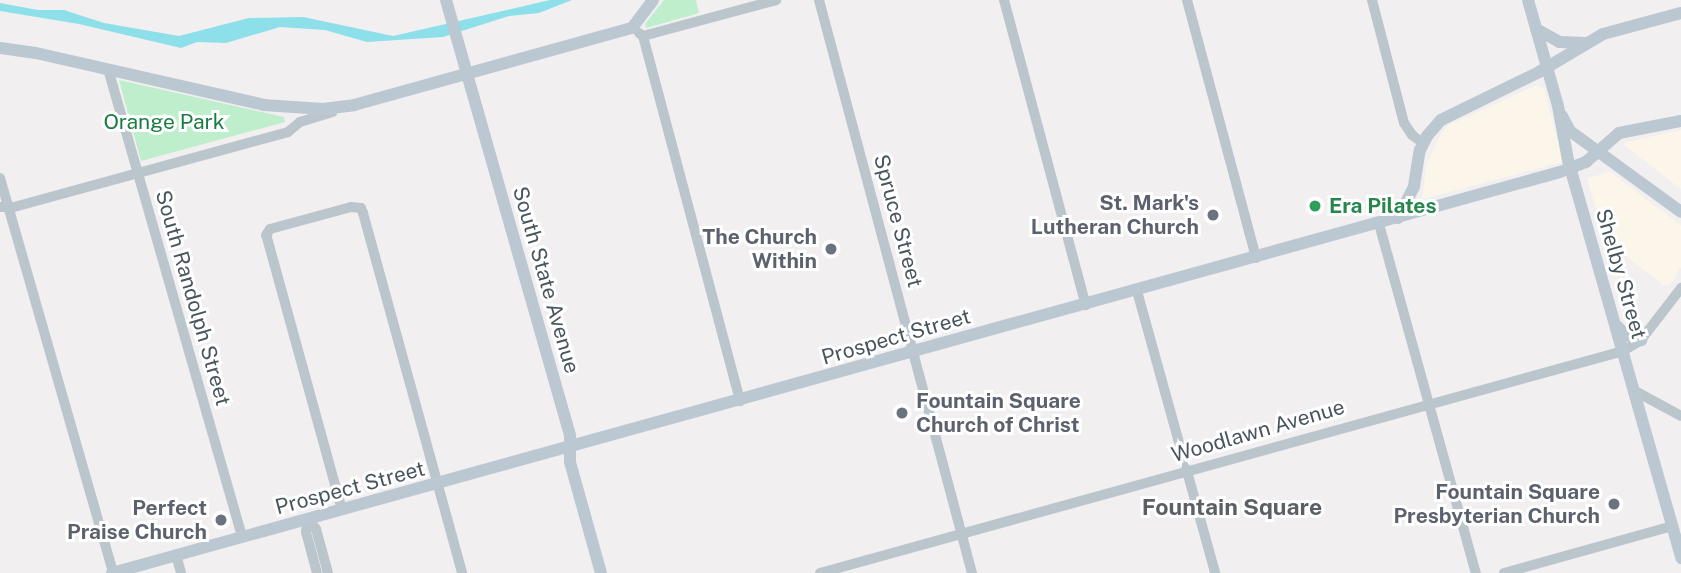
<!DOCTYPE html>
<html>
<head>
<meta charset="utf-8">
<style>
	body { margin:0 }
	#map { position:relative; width:1681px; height:573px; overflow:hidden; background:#f2eff0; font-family:"Public Sans",sans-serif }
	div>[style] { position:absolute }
	.commercial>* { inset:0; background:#fcf5ea }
	.green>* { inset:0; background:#bfeecd }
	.water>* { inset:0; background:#8ddfea }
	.street>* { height:10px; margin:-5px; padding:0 5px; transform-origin:5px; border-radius:5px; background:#bbc5cc }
	.secondary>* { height:12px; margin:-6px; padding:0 6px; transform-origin:6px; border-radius:6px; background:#bcc8d1 }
	.dots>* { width:19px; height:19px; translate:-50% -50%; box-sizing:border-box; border:4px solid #fff; border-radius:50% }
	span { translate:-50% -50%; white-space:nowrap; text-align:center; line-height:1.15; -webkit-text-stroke:6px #fff; paint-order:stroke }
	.park-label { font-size:21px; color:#197d42 }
	.worship-label { font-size:21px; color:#5b616d; font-weight:700 }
	.right { translate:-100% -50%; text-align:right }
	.left { translate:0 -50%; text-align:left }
	.leisure-label { font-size:21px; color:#27864d; font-weight:700 }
	.street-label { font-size:21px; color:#48555d }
	.neighbourhood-label { font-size:23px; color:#5c6064; font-weight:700 }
</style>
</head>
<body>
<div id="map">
	<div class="commercial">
		<div style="clip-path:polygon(1535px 86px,1544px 88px,1563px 162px,1422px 199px,1427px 163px,1441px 134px,1449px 125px)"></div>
		<div style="clip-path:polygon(1681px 130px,1681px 189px,1624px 145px,1626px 142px)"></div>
		<div style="clip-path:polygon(1610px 172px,1681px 225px,1681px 267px,1670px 285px,1663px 285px,1605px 240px,1587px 178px)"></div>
	</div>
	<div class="green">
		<div style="clip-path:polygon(664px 0,696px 0,699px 13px,646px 28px,645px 24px)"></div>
		<div style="clip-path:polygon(119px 80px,284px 117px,285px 122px,141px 161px)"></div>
	</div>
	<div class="water">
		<div style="clip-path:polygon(550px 0,572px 0,539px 13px,509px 16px,443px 37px,367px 42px,325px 30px,280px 27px,226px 43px,197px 42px,181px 48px,79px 24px,0 11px,0 3px,38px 10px,64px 10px,104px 23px,179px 36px,249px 18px,303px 17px,393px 36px)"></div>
	</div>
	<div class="street">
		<div style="left:819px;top:0;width:593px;rotate:75.05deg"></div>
		<div style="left:1004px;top:0;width:316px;rotate:75deg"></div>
		<div style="left:1187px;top:0;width:267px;rotate:75deg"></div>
		<div style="left:1372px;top:0;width:127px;rotate:75.4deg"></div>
		<div style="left:1404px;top:123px;width:14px;rotate:56deg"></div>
		<div style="left:1412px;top:135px;width:14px;rotate:36deg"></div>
		<div style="left:639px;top:33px;width:5px;rotate:37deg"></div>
		<div style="left:643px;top:36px;width:138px;rotate:-15.1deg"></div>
		<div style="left:643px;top:36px;width:378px;rotate:75.1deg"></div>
		<div style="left:108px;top:69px;width:487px;rotate:74deg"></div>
		<div style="left:0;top:178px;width:411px;rotate:74deg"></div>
		<div style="left:0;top:207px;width:14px"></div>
		<div style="left:14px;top:207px;width:284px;rotate:-15.3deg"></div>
		<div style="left:288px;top:132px;width:16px;rotate:-40deg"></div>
		<div style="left:300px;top:122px;width:34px;rotate:-17deg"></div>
		<div style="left:1379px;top:224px;width:362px;rotate:74.5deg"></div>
		<div style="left:1137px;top:291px;width:293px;rotate:74.5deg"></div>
		<div style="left:1635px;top:391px;width:52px;rotate:28.5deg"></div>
		<div style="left:342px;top:510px;width:285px;rotate:-105.4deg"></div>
		<div style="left:266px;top:235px;width:7px;rotate:-56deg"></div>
		<div style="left:270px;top:229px;width:84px;rotate:-15.2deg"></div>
		<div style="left:351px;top:207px;width:10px;rotate:6deg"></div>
		<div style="left:361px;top:208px;width:5px;rotate:68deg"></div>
		<div style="left:363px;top:213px;width:373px;rotate:74.6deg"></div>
		<div style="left:308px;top:519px;width:13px;rotate:51deg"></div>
		<div style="left:316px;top:529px;width:46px;rotate:74.7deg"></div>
		<div style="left:308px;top:519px;width:13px;rotate:99deg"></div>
		<div style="left:306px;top:532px;width:42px;rotate:75deg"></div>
		<div style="left:176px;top:555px;width:19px;rotate:74deg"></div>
		<div style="left:820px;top:573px;width:833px;rotate:-15.45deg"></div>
		<div style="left:1623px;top:351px;width:21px;rotate:-31deg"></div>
		<div style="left:1641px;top:340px;width:66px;rotate:-52.4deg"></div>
		<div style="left:1504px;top:573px;width:174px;rotate:-15.6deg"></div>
	</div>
	<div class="secondary">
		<div style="left:446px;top:0;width:453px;rotate:74.1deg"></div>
		<div style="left:570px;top:436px;width:26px;rotate:90deg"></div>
		<div style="left:570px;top:462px;width:115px;rotate:74.4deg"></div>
		<div style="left:1528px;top:0;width:110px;rotate:74.2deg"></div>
		<div style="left:1558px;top:106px;width:55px;rotate:79.5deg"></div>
		<div style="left:1568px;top:160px;width:414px;rotate:74.1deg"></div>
		<div style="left:1536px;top:29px;width:26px;rotate:29deg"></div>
		<div style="left:1559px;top:42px;width:27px;rotate:2deg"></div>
		<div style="left:0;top:48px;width:36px;rotate:8deg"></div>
		<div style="left:36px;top:53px;width:234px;rotate:12.8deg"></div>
		<div style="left:264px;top:105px;width:59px;rotate:3.9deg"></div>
		<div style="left:323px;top:109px;width:31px;rotate:-7deg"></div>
		<div style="left:354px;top:105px;width:288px;rotate:-15.5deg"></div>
		<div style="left:632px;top:28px;width:35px;rotate:-53deg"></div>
		<div style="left:1562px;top:116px;width:17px;rotate:62deg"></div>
		<div style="left:1570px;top:131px;width:137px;rotate:36.1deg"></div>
		<div style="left:1398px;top:218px;width:36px;rotate:-63deg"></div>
		<div style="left:1414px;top:186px;width:36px;rotate:-81deg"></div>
		<div style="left:1420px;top:150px;width:16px;rotate:-63deg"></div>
		<div style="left:1427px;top:136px;width:21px;rotate:-49deg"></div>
		<div style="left:1441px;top:120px;width:109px;rotate:-26.1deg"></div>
		<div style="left:1539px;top:72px;width:74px;rotate:-30.7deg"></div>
		<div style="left:1603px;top:34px;width:81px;rotate:-15.1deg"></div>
		<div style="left:1617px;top:326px;width:14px;rotate:45deg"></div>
		<div style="left:1627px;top:336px;width:15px;rotate:16deg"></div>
		<div style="left:112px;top:573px;width:1502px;rotate:-15.48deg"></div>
		<div style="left:1560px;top:172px;width:28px;rotate:-21deg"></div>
		<div style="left:1586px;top:162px;width:44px;rotate:-41.3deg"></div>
		<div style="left:1619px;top:133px;width:63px;rotate:-11deg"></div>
	</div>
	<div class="dots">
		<div style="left:1315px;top:206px;background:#2e9e5b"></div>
		<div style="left:1213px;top:215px;background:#6b7280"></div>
		<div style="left:831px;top:249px;background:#6b7280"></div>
		<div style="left:902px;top:413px;background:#6b7280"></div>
		<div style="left:1614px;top:504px;background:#6b7280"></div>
		<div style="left:221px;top:520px;background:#6b7280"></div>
	</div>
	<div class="park-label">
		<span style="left:164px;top:122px">Orange Park</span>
	</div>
	<div class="worship-label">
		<span class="right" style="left:1199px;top:215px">St. Mark's<br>Lutheran Church</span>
		<span class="right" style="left:817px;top:249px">The Church<br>Within</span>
		<span class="left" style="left:916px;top:413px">Fountain Square<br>Church of Christ</span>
		<span class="right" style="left:1600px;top:504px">Fountain Square<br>Presbyterian Church</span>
		<span class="right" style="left:207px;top:520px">Perfect<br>Praise Church</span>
	</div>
	<div class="leisure-label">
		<span class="left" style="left:1329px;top:206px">Era Pilates</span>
	</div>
	<div class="street-label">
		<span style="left:898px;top:221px;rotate:75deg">Spruce Street</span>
		<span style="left:1621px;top:274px;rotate:74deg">Shelby Street</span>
		<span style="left:546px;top:280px;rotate:74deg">South State Avenue</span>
		<span style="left:193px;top:298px;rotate:74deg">South Randolph Street</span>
		<span style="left:896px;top:337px;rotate:-16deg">Prospect Street</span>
		<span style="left:1258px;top:431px;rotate:-16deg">Woodlawn Avenue</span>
		<span style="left:350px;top:488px;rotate:-15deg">Prospect Street</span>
	</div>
	<div class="neighbourhood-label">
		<span style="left:1232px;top:507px">Fountain Square</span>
	</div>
</div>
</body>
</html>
